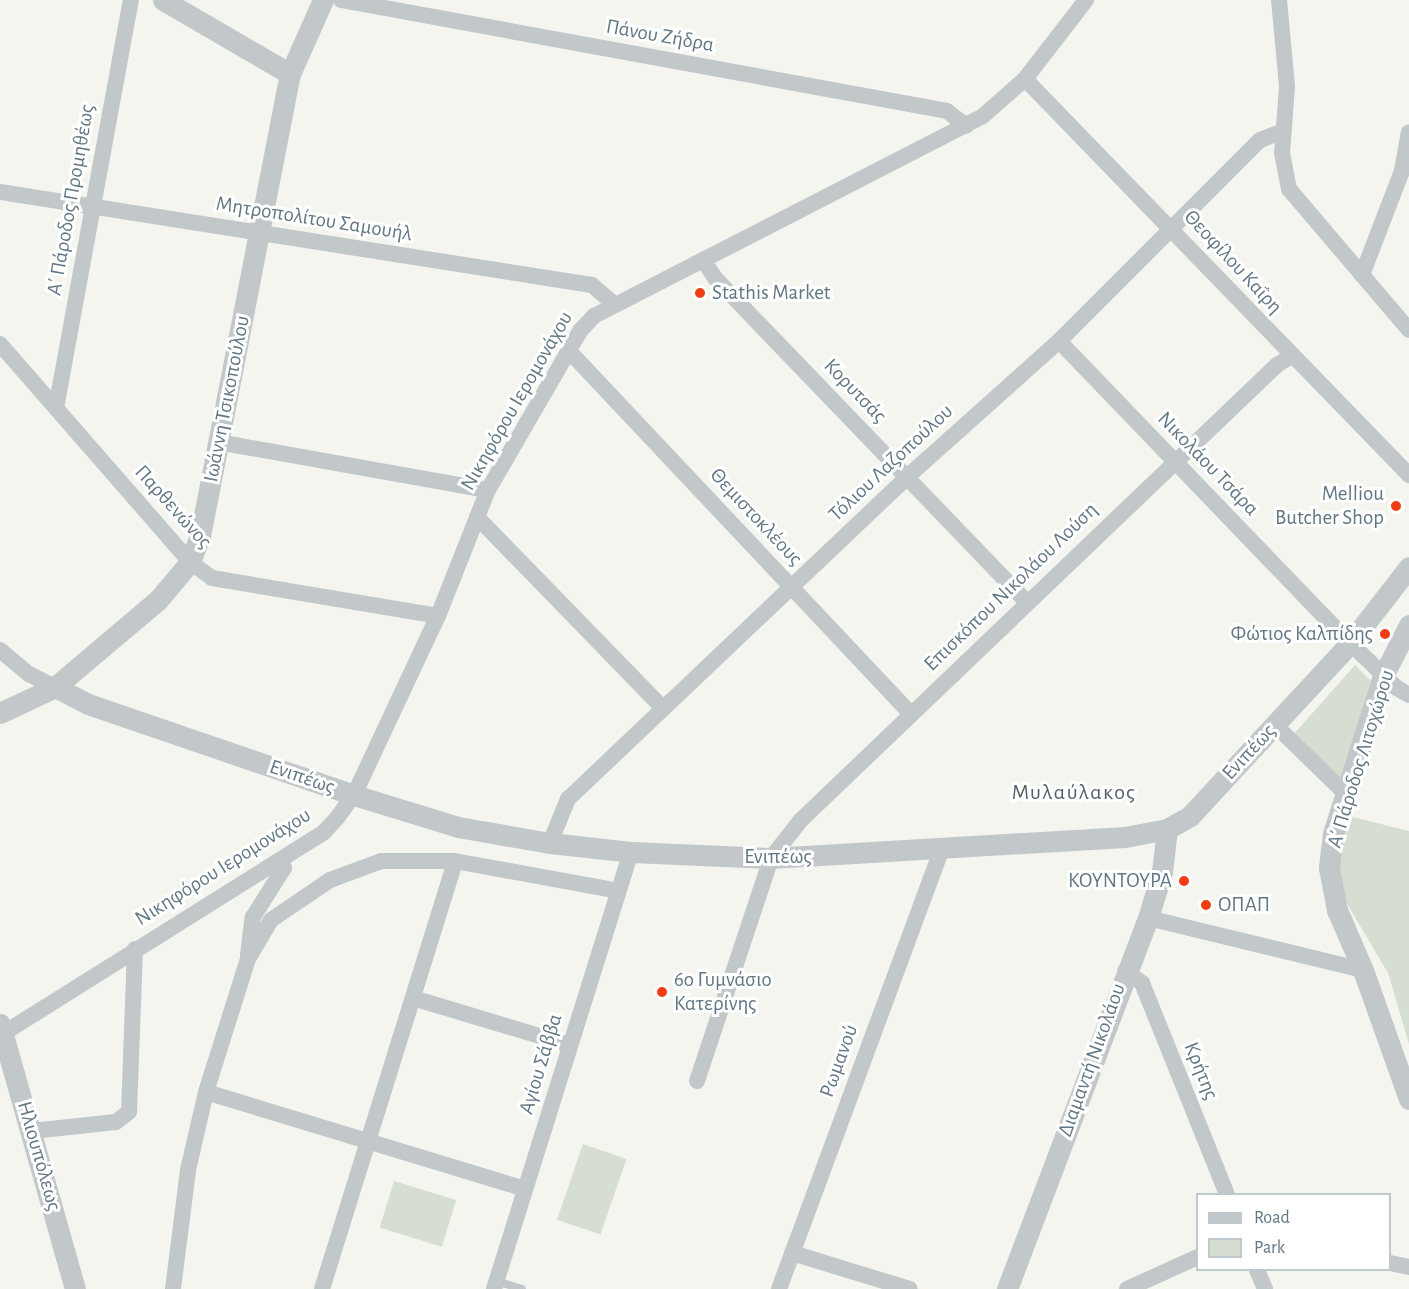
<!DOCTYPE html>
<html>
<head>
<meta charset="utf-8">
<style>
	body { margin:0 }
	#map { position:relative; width:1409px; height:1289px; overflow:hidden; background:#f5f5f0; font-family:"Alegreya Sans",sans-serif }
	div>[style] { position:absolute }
	.green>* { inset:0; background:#d6ddd1; transform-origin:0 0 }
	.service>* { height:8px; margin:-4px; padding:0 4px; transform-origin:4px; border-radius:4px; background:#c2c7c9 }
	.minor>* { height:16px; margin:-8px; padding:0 8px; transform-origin:8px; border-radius:8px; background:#c2c7c9 }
	.tertiary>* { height:21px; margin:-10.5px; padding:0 10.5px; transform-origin:10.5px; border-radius:10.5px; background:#c2c7c9 }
	.dots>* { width:16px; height:16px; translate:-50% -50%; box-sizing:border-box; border:3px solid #fff; border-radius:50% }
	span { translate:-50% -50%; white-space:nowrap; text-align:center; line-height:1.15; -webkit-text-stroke:6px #fff; paint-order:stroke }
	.street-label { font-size:21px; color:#617784 }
	.poi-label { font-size:21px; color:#617784 }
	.left { translate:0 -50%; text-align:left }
	.right { translate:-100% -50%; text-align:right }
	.neighbourhood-label { font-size:22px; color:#505f69; letter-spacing:1.5px }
	.legend { position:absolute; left:1196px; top:1193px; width:195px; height:78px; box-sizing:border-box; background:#fff; border:2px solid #c0c9ce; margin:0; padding:8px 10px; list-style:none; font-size:18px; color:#617784 }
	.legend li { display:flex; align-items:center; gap:12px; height:30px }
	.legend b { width:30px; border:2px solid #c0c9ce }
</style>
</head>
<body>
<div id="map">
	<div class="green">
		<div style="clip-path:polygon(1355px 665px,1373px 683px,1341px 782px,1293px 735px)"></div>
		<div style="clip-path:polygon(1349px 816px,1409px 831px,1409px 1044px,1388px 973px,1346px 902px,1338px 874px,1341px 839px)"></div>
		<div style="left:583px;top:1144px;width:46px;height:80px;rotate:19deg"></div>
		<div style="left:394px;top:1181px;width:65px;height:49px;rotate:17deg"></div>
	</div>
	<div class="service">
		<div style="left:496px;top:1281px;width:27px;rotate:17deg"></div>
	</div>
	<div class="minor">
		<div style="left:341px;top:0;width:616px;rotate:10.38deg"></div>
		<div style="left:947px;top:111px;width:24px;rotate:38deg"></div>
		<div style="left:1279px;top:0;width:87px;rotate:84.7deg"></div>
		<div style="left:1287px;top:87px;width:66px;rotate:94.3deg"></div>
		<div style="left:1282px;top:153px;width:37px;rotate:79deg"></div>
		<div style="left:1289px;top:189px;width:185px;rotate:49.6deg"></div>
		<div style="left:1025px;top:79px;width:552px;rotate:45.88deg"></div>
		<div style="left:0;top:192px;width:599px;rotate:8.93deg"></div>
		<div style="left:592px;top:285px;width:29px;rotate:41deg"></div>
		<div style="left:703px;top:260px;width:22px;rotate:56deg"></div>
		<div style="left:715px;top:278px;width:451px;rotate:46.1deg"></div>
		<div style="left:1362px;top:275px;width:111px;rotate:-69deg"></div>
		<div style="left:1402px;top:171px;width:39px;rotate:-80deg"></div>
		<div style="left:1059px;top:341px;width:419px;rotate:46.1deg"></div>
		<div style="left:1350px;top:643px;width:65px;rotate:43.8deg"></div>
		<div style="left:1397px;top:688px;width:14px;rotate:30deg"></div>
		<div style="left:0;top:344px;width:289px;rotate:48.9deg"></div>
		<div style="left:190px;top:562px;width:27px;rotate:36deg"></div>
		<div style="left:212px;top:578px;width:229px;rotate:9.5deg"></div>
		<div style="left:569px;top:351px;width:499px;rotate:46.7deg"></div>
		<div style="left:56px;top:408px;width:415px;rotate:-79.6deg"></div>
		<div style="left:218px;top:442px;width:274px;rotate:10.1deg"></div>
		<div style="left:477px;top:517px;width:267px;rotate:45.8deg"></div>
		<div style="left:0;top:650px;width:38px;rotate:40deg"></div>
		<div style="left:29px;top:674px;width:29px;rotate:27deg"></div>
		<div style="left:1275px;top:725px;width:99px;rotate:44.2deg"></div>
		<div style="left:550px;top:843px;width:48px;rotate:-67.8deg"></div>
		<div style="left:568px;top:799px;width:468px;rotate:-43.5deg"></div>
		<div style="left:907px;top:477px;width:204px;rotate:-41.8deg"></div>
		<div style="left:1059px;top:341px;width:284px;rotate:-45deg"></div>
		<div style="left:1260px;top:140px;width:22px;rotate:-21deg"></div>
		<div style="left:1148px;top:918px;width:221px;rotate:13.6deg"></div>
		<div style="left:248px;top:955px;width:38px;rotate:-83deg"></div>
		<div style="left:253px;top:917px;width:58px;rotate:-57.7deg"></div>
		<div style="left:284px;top:868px;width:9px;rotate:-108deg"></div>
		<div style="left:1125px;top:971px;width:21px;rotate:35deg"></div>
		<div style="left:1142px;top:983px;width:227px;rotate:68.1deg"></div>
		<div style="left:413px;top:998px;width:164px;rotate:16.7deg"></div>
		<div style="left:4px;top:1033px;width:378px;rotate:-32.1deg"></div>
		<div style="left:324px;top:832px;width:19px;rotate:-47deg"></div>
		<div style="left:337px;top:818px;width:29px;rotate:-54deg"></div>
		<div style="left:354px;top:795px;width:198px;rotate:-64.9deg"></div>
		<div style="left:438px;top:616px;width:136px;rotate:-68.4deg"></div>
		<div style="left:488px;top:490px;width:184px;rotate:-59.9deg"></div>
		<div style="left:580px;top:331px;width:21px;rotate:-47deg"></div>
		<div style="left:594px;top:316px;width:437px;rotate:-27.2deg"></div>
		<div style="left:983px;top:116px;width:56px;rotate:-41.4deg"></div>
		<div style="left:1025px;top:79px;width:100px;rotate:-52.3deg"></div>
		<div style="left:697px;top:1081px;width:235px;rotate:-71.6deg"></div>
		<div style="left:771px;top:858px;width:48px;rotate:-51.7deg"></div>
		<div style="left:801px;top:820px;width:658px;rotate:-43.71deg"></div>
		<div style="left:1277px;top:365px;width:15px;rotate:-32deg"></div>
		<div style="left:206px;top:1092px;width:333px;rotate:16.9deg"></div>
		<div style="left:32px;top:1131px;width:84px;rotate:-6.1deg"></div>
		<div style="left:116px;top:1122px;width:16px;rotate:-38deg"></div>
		<div style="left:129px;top:1112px;width:163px;rotate:-87.9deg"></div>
		<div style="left:792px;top:1253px;width:123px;rotate:17deg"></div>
		<div style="left:1390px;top:1263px;width:19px;rotate:12deg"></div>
		<div style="left:1257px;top:1270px;width:21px;rotate:67deg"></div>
		<div style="left:173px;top:1289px;width:120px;rotate:-82.8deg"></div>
		<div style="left:188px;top:1170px;width:80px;rotate:-77deg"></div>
		<div style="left:206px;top:1092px;width:139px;rotate:-72.5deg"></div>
		<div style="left:248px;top:959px;width:45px;rotate:-59.5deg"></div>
		<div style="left:271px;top:920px;width:71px;rotate:-34.1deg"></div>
		<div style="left:330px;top:880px;width:54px;rotate:-20.4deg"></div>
		<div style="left:381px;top:861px;width:74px"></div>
		<div style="left:455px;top:861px;width:166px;rotate:10.4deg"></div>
		<div style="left:322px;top:1289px;width:448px;rotate:-72.7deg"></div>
		<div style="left:494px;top:1289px;width:458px;rotate:-72.6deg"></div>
		<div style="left:779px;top:1289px;width:469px;rotate:-69.7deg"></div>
		<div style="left:1127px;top:1289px;width:78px;rotate:-24.3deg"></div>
	</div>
	<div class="tertiary">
		<div style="left:163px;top:0;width:147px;rotate:30.2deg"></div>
		<div style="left:1409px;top:625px;width:57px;rotate:117deg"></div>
		<div style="left:1383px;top:676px;width:166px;rotate:107.6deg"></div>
		<div style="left:1333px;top:834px;width:34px;rotate:97deg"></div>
		<div style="left:1329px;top:868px;width:43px;rotate:79.2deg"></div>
		<div style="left:1337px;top:910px;width:65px;rotate:66.6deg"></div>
		<div style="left:1363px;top:970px;width:137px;rotate:70.4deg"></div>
		<div style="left:55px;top:687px;width:37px;rotate:27deg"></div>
		<div style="left:88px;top:704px;width:281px;rotate:18.9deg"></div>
		<div style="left:354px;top:795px;width:109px;rotate:17.1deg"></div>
		<div style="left:458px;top:827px;width:93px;rotate:9.9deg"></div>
		<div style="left:550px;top:843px;width:81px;rotate:6.3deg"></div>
		<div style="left:631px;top:852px;width:140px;rotate:2.5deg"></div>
		<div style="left:771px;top:858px;width:355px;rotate:-3.4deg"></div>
		<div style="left:1125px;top:837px;width:43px;rotate:-10.8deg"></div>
		<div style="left:1167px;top:829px;width:26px;rotate:-29deg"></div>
		<div style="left:1190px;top:816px;width:236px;rotate:-47.2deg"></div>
		<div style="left:1350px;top:643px;width:96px;rotate:-52.2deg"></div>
		<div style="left:0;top:713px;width:61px;rotate:-25.3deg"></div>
		<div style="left:55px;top:687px;width:135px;rotate:-40.2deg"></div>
		<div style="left:158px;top:600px;width:50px;rotate:-49.9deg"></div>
		<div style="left:190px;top:562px;width:28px;rotate:-69deg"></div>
		<div style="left:200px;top:536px;width:471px;rotate:-79deg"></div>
		<div style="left:290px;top:74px;width:81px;rotate:-66deg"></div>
		<div style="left:0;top:1024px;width:275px;rotate:74.2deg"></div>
		<div style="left:1007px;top:1289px;width:397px;rotate:-69.2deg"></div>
		<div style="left:1148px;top:918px;width:48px;rotate:-73.1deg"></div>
		<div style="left:1162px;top:872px;width:43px;rotate:-83.4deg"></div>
	</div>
	<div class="dots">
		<div style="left:700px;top:293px;background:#f23c13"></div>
		<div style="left:1396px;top:506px;background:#f23c13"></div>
		<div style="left:1385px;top:634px;background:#f23c13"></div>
		<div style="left:1184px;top:881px;background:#f23c13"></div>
		<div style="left:1206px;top:905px;background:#f23c13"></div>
		<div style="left:662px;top:992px;background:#f23c13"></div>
	</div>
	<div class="street-label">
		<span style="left:660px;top:36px;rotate:10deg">Πάνου Ζήδρα</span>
		<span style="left:71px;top:200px;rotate:-80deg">Α΄ Πάροδος Προμηθέως</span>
		<span style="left:314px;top:219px;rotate:9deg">Μητροπολίτου Σαμουήλ</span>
		<span style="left:1233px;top:262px;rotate:47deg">Θεοφίλου Καΐρη</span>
		<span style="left:855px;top:391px;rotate:46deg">Κορυτσάς</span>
		<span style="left:227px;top:399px;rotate:-79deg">Ιωάννη Τσικοπούλου</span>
		<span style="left:517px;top:401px;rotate:-60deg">Νικηφόρου Ιερομονάχου</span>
		<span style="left:891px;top:463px;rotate:-43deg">Τόλιου Λαζοπούλου</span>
		<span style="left:1208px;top:464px;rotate:46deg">Νικολάου Τσάρα</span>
		<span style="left:173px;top:507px;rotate:48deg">Παρθενώνος</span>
		<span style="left:756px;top:517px;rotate:47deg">Θεμιστοκλέους</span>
		<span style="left:1011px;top:587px;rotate:-44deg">Επισκόπου Νικολάου Λούση</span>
		<span style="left:1249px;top:752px;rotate:-47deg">Ενιπέως</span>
		<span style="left:1361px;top:759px;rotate:-73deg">Α΄ Πάροδος Λιτοχώρου</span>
		<span style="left:302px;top:777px;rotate:19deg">Ενιπέως</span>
		<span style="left:778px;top:857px">Ενιπέως</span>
		<span style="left:223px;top:867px;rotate:-32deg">Νικηφόρου Ιερομονάχου</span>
		<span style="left:1092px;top:1060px;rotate:-70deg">Διαμαντή Νικολάου</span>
		<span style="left:839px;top:1061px;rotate:-70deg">Ρωμανού</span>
		<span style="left:541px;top:1064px;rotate:-73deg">Αγίου Σάββα</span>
		<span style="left:1201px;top:1071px;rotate:68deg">Κρήτης</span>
		<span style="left:39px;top:1156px;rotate:74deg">Ηλιουπόλεως</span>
	</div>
	<div class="poi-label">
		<span class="left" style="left:712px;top:293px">Stathis Market</span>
		<span class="right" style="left:1384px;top:506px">Melliou<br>Butcher Shop</span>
		<span class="right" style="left:1373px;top:634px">Φώτιος Καλπίδης</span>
		<span class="right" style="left:1172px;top:881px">ΚΟΥΝΤΟΥΡΑ</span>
		<span class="left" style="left:1218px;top:905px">ΟΠΑΠ</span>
		<span class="left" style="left:674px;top:992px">6ο Γυμνάσιο<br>Κατερίνης</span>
	</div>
	<div class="neighbourhood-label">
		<span style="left:1074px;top:793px">Μυλαύλακος</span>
	</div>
	<ul class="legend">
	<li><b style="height:8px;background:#c2c7c9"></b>Road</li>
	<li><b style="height:16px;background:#d6ddd1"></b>Park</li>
	</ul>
</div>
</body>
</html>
